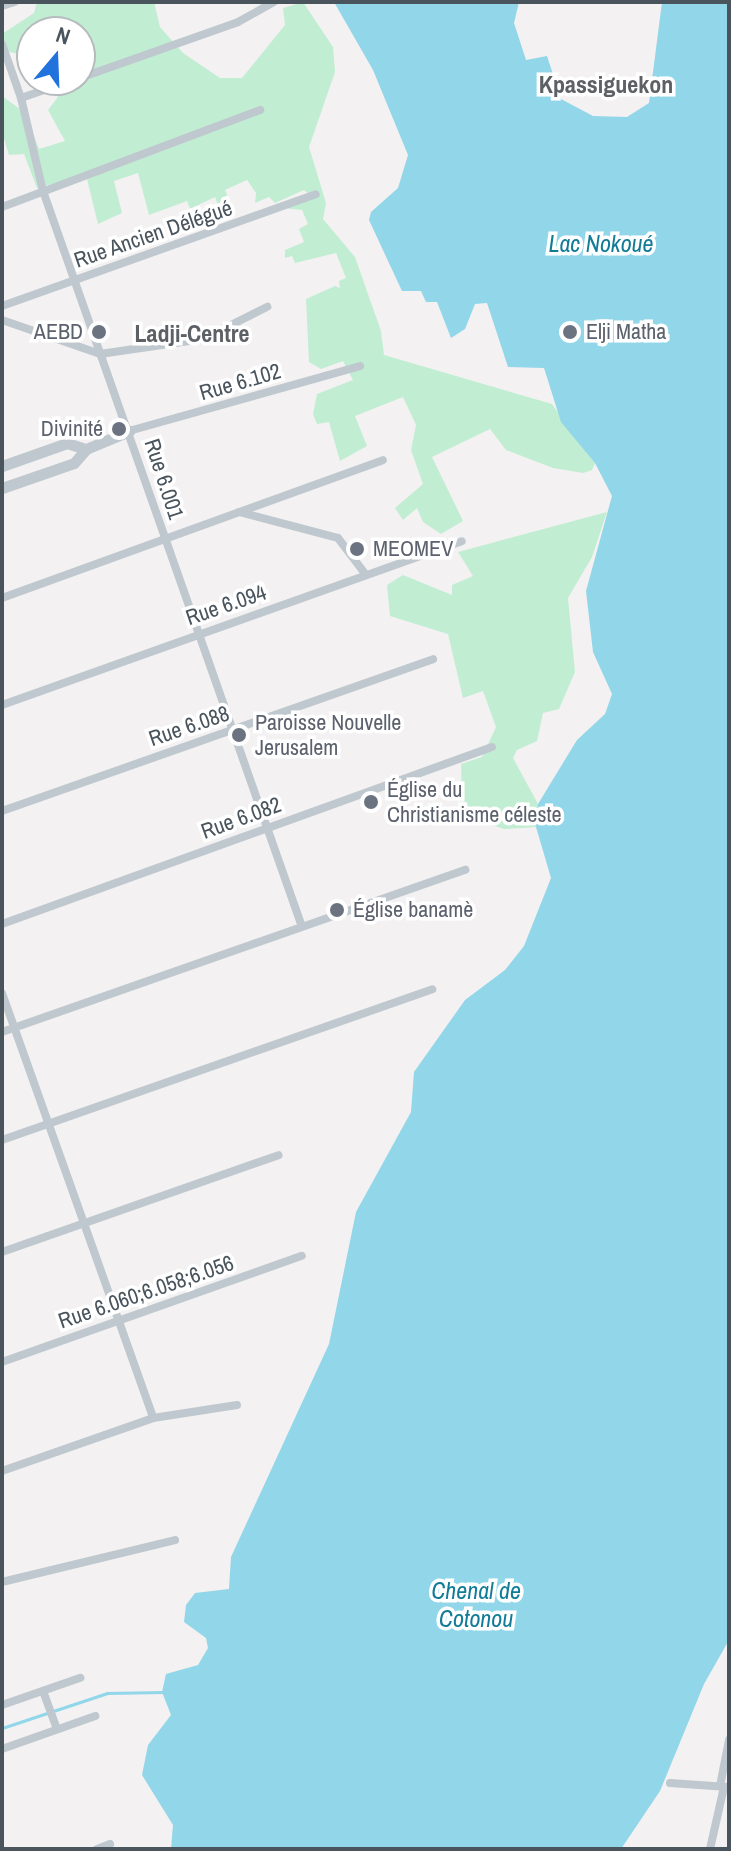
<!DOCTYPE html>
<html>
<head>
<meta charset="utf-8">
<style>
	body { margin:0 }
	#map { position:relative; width:731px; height:1851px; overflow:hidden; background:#f3f1f1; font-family:"Archivo Narrow",sans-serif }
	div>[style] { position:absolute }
	.green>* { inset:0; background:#c1eed3 }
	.water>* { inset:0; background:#91d6e9 }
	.stream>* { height:3px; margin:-1.5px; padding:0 1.5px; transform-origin:1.5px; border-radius:1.5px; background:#91d6e9 }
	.minor>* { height:8px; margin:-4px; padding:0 4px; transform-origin:4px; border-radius:4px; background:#bfc8ce }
	.tertiary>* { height:11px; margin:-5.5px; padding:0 5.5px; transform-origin:5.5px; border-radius:5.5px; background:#bfc8ce }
	.dots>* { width:22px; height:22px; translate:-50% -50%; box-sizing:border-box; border:4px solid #fff; border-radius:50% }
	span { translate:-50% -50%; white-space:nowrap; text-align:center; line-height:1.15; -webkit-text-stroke:7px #fff; paint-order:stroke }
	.street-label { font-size:22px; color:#49545d }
	.worship-label { font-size:22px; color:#5b616d }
	.right { translate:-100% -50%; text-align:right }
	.left { translate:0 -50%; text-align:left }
	.neighbourhood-label { font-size:24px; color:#5d6165; font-weight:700 }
	.water-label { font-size:24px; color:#127b98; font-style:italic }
	.frame { position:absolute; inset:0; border:4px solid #49545d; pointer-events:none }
	.north { position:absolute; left:16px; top:16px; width:80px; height:80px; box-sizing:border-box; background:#fff; border:2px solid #b6bbbe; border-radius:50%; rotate:19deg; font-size:22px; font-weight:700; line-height:32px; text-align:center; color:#49545d }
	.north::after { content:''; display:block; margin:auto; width:28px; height:36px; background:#2172dc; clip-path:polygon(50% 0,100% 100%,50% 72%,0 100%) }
</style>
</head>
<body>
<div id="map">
	<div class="green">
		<div style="clip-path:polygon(37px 2px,154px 2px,160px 27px,183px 53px,220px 78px,242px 78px,285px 25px,283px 8px,303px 2px,333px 47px,335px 72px,309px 147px,326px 203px,323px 219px,355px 257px,381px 331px,384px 355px,552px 404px,595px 463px,592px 470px,583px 473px,553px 468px,506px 450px,490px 429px,432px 457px,463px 521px,441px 534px,423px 522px,417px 508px,403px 520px,395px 508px,423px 484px,411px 450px,416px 425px,403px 397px,355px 416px,367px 446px,340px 461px,329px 422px,317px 424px,313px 414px,317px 394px,353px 380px,343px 361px,321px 369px,309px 362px,306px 299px,335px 286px,340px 288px,339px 281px,346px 278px,336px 253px,295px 263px,292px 256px,285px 258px,285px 250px,304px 242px,299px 229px,308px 224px,302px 210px,284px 208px,312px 197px,304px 190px,275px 203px,269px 197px,255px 203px,256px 193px,247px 180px,225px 190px,230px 202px,221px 213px,215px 197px,190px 209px,187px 201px,149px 215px,138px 173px,114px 181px,122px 213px,98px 224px,86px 175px,37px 188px,24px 154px,9px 155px,2px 132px,2px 96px,24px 112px,39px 149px,65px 141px,48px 110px,58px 97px,36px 80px,80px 80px,80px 32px,32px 32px,32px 76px,15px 53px,2px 51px,2px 34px,34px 13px)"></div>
		<div style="clip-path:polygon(607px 512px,592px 557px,568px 598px,575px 672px,559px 709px,543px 713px,537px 741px,517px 750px,513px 758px,538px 804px,536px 827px,504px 829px,480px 821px,462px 798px,461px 764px,482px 757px,496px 727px,483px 691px,463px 698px,448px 634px,390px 616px,387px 585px,403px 575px,452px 595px,452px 585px,473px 576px,458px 552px)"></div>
	</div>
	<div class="water">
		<div style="clip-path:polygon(334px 2px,519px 2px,514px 23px,526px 60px,547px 56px,561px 99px,593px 116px,627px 117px,649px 103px,662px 2px,729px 2px,729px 1640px,704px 1684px,660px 1791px,621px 1849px,171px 1849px,173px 1825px,142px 1775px,148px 1745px,171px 1715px,162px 1692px,166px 1674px,198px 1665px,208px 1648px,206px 1638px,184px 1622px,186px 1605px,195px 1593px,229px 1589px,231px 1557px,329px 1344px,356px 1212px,411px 1112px,414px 1072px,465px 1000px,505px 970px,524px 946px,551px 878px,536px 827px,538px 804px,577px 740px,605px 714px,612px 694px,593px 652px,586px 591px,612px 496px,595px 463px,561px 422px,544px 368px,508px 367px,487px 303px,475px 304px,465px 329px,451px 338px,437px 302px,426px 302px,421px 291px,402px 291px,369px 220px,371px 212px,398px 188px,408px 155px,373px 70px)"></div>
	</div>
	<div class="stream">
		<div style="left:2px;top:1728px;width:111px;rotate:-18.4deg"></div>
		<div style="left:107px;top:1693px;width:57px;rotate:-1deg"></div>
	</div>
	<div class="minor">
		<div style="left:2px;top:6px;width:13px;rotate:-18deg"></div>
		<div style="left:2px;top:44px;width:57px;rotate:70.6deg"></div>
		<div style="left:21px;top:98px;width:96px;rotate:76.7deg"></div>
		<div style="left:43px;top:191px;width:777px;rotate:70.61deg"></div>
		<div style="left:80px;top:78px;width:168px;rotate:-19.5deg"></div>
		<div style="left:238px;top:22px;width:41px;rotate:-29.1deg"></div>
		<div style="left:21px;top:98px;width:55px;rotate:-19.1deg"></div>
		<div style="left:2px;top:207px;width:276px;rotate:-20.6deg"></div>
		<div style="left:2px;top:306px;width:333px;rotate:-19.6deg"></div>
		<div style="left:2px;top:320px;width:104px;rotate:19.1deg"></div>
		<div style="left:100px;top:354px;width:104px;rotate:-8.3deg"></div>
		<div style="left:203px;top:339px;width:72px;rotate:-26.6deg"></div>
		<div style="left:129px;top:431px;width:240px;rotate:-15.7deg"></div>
		<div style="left:239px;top:512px;width:102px;rotate:14.7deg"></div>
		<div style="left:338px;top:538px;width:46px;rotate:52.9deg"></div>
		<div style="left:2px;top:598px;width:405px;rotate:-19.9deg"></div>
		<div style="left:2px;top:705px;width:488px;rotate:-19.6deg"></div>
		<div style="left:2px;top:811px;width:457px;rotate:-19.4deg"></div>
		<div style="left:2px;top:924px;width:521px;rotate:-19.86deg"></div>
		<div style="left:2px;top:993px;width:451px;rotate:70.4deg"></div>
		<div style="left:2px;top:1032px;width:491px;rotate:-19.3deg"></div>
		<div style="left:2px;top:1140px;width:456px;rotate:-19.3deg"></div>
		<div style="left:2px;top:1252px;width:293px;rotate:-19.3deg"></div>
		<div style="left:2px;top:1362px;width:318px;rotate:-19.5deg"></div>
		<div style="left:2px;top:1471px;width:160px;rotate:-19.3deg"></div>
		<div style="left:153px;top:1418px;width:85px;rotate:-8.8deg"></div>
		<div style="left:2px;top:1582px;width:178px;rotate:-13.6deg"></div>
		<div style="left:43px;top:1691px;width:40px;rotate:69.8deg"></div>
		<div style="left:2px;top:1705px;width:83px;rotate:-19.1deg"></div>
		<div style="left:2px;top:1749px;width:99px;rotate:-19.5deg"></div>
		<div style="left:670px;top:1783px;width:58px;rotate:3.9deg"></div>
		<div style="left:720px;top:1786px;width:47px;rotate:-78.9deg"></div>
		<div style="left:97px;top:1849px;width:14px;rotate:-21deg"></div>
		<div style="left:710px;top:1849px;width:64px;rotate:-77.3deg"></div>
	</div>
	<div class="tertiary">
		<div style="left:2px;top:466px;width:69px;rotate:-19.5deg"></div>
		<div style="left:67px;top:443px;width:20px;rotate:18deg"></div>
		<div style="left:2px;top:488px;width:76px;rotate:-19.1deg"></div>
		<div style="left:74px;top:463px;width:18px;rotate:-49deg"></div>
		<div style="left:86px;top:449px;width:47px;rotate:-22.7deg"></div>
	</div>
	<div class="dots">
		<div style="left:99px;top:332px;background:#6b7280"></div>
		<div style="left:570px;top:332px;background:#6b7280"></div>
		<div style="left:119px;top:429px;background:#6b7280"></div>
		<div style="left:357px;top:549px;background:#6b7280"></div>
		<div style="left:239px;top:735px;background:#6b7280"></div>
		<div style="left:371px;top:802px;background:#6b7280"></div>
		<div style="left:337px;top:910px;background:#6b7280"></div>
	</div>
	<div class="street-label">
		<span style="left:153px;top:234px;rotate:-19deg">Rue Ancien Délégué</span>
		<span style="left:240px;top:382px;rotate:-16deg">Rue 6.102</span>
		<span style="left:164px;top:479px;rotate:72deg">Rue 6.001</span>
		<span style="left:226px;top:605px;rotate:-19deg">Rue 6.094</span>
		<span style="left:189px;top:726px;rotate:-19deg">Rue 6.088</span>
		<span style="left:241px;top:818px;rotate:-20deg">Rue 6.082</span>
		<span style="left:146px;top:1292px;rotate:-19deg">Rue 6.060;6.058;6.056</span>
	</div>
	<div class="worship-label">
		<span class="right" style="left:83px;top:332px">AEBD</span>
		<span class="left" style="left:586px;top:332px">Elji Matha</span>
		<span class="right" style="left:103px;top:429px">Divinité</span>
		<span class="left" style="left:373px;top:549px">MEOMEV</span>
		<span class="left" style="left:255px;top:735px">Paroisse Nouvelle<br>Jerusalem</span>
		<span class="left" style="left:387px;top:802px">Église du<br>Christianisme céleste</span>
		<span class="left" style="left:353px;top:910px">Église banamè</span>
	</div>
	<div class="neighbourhood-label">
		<span style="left:606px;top:85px">Kpassiguekon</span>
		<span style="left:192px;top:334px">Ladji-Centre</span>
	</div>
	<div class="water-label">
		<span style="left:601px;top:244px">Lac Nokoué</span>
		<span style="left:476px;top:1605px">Chenal de<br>Cotonou</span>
	</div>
	<div class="frame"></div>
	<div class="north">N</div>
</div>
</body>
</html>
